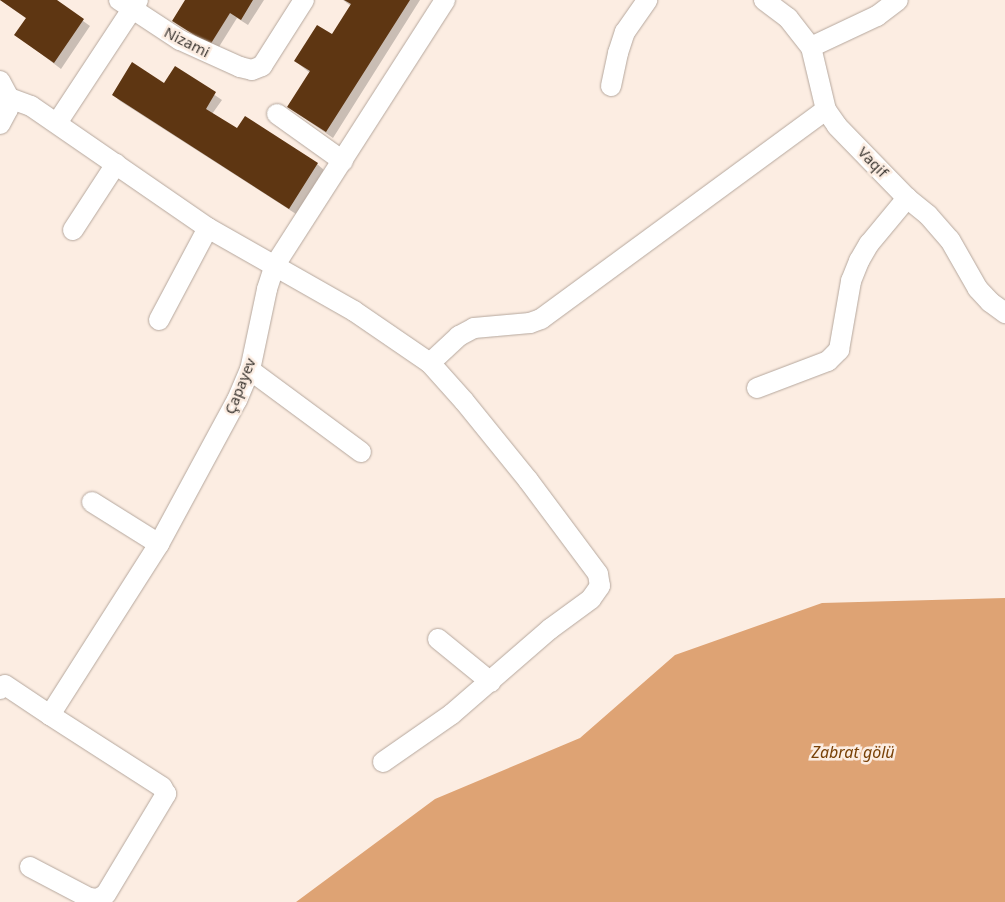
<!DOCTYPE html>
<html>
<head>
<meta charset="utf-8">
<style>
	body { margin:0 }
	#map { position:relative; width:1005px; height:902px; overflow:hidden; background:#fcede2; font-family:"Noto Sans",sans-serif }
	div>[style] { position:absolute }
	.water>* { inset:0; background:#dea374 }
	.shadow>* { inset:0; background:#0003 }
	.building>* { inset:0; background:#5e3612 }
	.roads { filter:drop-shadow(0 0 1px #b5a79d) drop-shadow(0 0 1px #b5a79d) }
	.minor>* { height:20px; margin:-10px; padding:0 10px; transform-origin:10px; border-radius:10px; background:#fff }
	span { translate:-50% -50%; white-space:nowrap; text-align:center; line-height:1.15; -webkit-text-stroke:5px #fcede2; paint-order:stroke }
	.street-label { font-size:15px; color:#3c3732 }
	.water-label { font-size:16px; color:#784107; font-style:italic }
</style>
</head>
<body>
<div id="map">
	<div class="water">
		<div style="clip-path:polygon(1005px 598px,1005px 902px,296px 902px,435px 799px,580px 738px,675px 655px,822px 603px)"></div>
	</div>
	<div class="shadow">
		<div style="clip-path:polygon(0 0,54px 0,90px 26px,61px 69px,16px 35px,27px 19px)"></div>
		<div style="clip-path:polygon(186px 0,264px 0,248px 25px,237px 18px,217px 50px,174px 20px)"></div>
		<div style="clip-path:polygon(343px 0,420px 0,333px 138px,288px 107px,310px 73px,295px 61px,332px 36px,351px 6px)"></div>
		<div style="clip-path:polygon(175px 68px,222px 100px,212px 114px,237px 130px,245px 118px,317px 164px,324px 170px,296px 214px,120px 101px,113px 95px,165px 85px)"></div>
	</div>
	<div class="building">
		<div style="clip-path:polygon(0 0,57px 0,84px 19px,54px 63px,14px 35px,26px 18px)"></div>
		<div style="clip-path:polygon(185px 0,253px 0,241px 20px,230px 13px,210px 45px,172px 21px)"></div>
		<div style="clip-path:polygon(344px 0,410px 0,326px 132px,287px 107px,310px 71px,294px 61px,317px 25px,332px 34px,351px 4px)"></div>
		<div style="clip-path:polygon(132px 62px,164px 83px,175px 66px,216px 92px,206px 109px,237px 128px,245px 116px,318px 163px,289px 209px,112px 95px)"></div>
	</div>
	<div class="roads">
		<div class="minor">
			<div style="left:119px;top:0;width:73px;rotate:33.3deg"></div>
			<div style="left:180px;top:40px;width:66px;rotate:24.2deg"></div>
			<div style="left:240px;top:67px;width:12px;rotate:14deg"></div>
			<div style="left:252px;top:70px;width:11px;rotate:-22deg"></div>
			<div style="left:262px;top:66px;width:78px;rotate:-57.5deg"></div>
			<div style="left:764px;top:0;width:30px;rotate:37deg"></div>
			<div style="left:788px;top:18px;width:37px;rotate:52deg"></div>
			<div style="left:811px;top:47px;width:65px;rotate:76.6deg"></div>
			<div style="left:826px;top:110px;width:19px;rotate:55deg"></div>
			<div style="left:837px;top:126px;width:100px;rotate:45.8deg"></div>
			<div style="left:907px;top:198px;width:27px;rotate:39deg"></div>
			<div style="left:928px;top:215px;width:33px;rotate:49deg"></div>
			<div style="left:950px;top:240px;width:56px;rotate:60.3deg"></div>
			<div style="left:978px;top:289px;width:18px;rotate:47deg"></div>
			<div style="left:990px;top:302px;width:19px;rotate:36deg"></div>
			<div style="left:811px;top:47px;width:73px;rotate:-25.2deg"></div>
			<div style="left:877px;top:16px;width:26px;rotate:-37deg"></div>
			<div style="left:0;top:81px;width:19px;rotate:62deg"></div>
			<div style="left:9px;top:98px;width:11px;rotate:95deg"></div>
			<div style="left:8px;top:109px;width:17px;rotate:118deg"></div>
			<div style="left:611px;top:86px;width:34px;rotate:-78deg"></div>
			<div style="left:618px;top:53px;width:22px;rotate:-72deg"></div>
			<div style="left:625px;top:32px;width:39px;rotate:-55deg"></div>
			<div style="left:9px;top:98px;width:23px;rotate:20deg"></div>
			<div style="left:31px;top:106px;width:215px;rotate:34.6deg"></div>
			<div style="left:208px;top:228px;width:168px;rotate:29.6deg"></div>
			<div style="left:354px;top:311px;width:92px;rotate:34.4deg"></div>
			<div style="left:430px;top:363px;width:51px;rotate:48.2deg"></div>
			<div style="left:464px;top:401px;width:102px;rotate:51deg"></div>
			<div style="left:528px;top:480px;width:117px;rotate:53.3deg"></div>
			<div style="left:598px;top:574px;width:12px;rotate:81deg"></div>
			<div style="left:600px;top:586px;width:16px;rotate:125deg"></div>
			<div style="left:591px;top:599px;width:51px;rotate:143.8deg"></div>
			<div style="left:550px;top:629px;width:130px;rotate:139.1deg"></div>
			<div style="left:452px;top:714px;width:84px;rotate:145.2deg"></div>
			<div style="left:277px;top:114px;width:81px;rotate:35.5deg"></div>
			<div style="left:57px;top:123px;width:147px;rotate:-56.6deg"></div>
			<div style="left:73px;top:230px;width:79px;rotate:-56.9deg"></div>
			<div style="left:159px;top:320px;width:104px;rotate:-62deg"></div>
			<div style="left:430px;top:363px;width:40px;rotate:-43deg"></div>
			<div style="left:459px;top:336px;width:17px;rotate:-28deg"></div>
			<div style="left:474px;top:328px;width:56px;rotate:-5.1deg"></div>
			<div style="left:530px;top:323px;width:12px;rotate:-20deg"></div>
			<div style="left:541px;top:319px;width:353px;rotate:-36.3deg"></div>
			<div style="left:250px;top:370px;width:138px;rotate:36.5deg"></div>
			<div style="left:757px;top:388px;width:76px;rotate:-20.8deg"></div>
			<div style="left:828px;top:361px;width:16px;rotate:-45deg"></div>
			<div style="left:839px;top:350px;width:70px;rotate:-80.1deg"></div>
			<div style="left:851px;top:281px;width:22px;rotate:-68deg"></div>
			<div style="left:859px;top:261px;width:20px;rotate:-60deg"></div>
			<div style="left:869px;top:244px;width:60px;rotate:-50.4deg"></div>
			<div style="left:92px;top:502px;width:79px;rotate:32.1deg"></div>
			<div style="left:438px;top:639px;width:68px;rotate:39.1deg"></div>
			<div style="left:0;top:689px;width:6px;rotate:-39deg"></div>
			<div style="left:5px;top:685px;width:54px;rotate:33.7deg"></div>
			<div style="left:50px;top:715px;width:203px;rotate:-57.5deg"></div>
			<div style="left:159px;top:544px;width:164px;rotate:-61.6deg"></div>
			<div style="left:237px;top:400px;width:33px;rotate:-67deg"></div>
			<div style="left:250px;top:370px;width:83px;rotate:-78.1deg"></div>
			<div style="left:267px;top:289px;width:25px;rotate:-72deg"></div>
			<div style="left:275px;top:265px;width:315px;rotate:-57.3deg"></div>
			<div style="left:30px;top:867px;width:67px;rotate:27.7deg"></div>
			<div style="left:89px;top:898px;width:9px;rotate:6deg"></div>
			<div style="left:98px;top:899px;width:9px;rotate:-32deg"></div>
			<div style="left:106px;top:894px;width:117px;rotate:-59deg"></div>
			<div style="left:166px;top:794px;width:8px;rotate:-120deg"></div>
			<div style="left:162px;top:787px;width:133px;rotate:-147.3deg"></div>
		</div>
	</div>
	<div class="street-label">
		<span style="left:187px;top:42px;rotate:27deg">Nizami</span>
		<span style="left:873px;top:162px;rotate:46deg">Vaqif</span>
		<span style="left:240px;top:386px;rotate:-68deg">Çapayev</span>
	</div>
	<div class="water-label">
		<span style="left:853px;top:752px">Zabrat gölü</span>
	</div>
</div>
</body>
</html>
